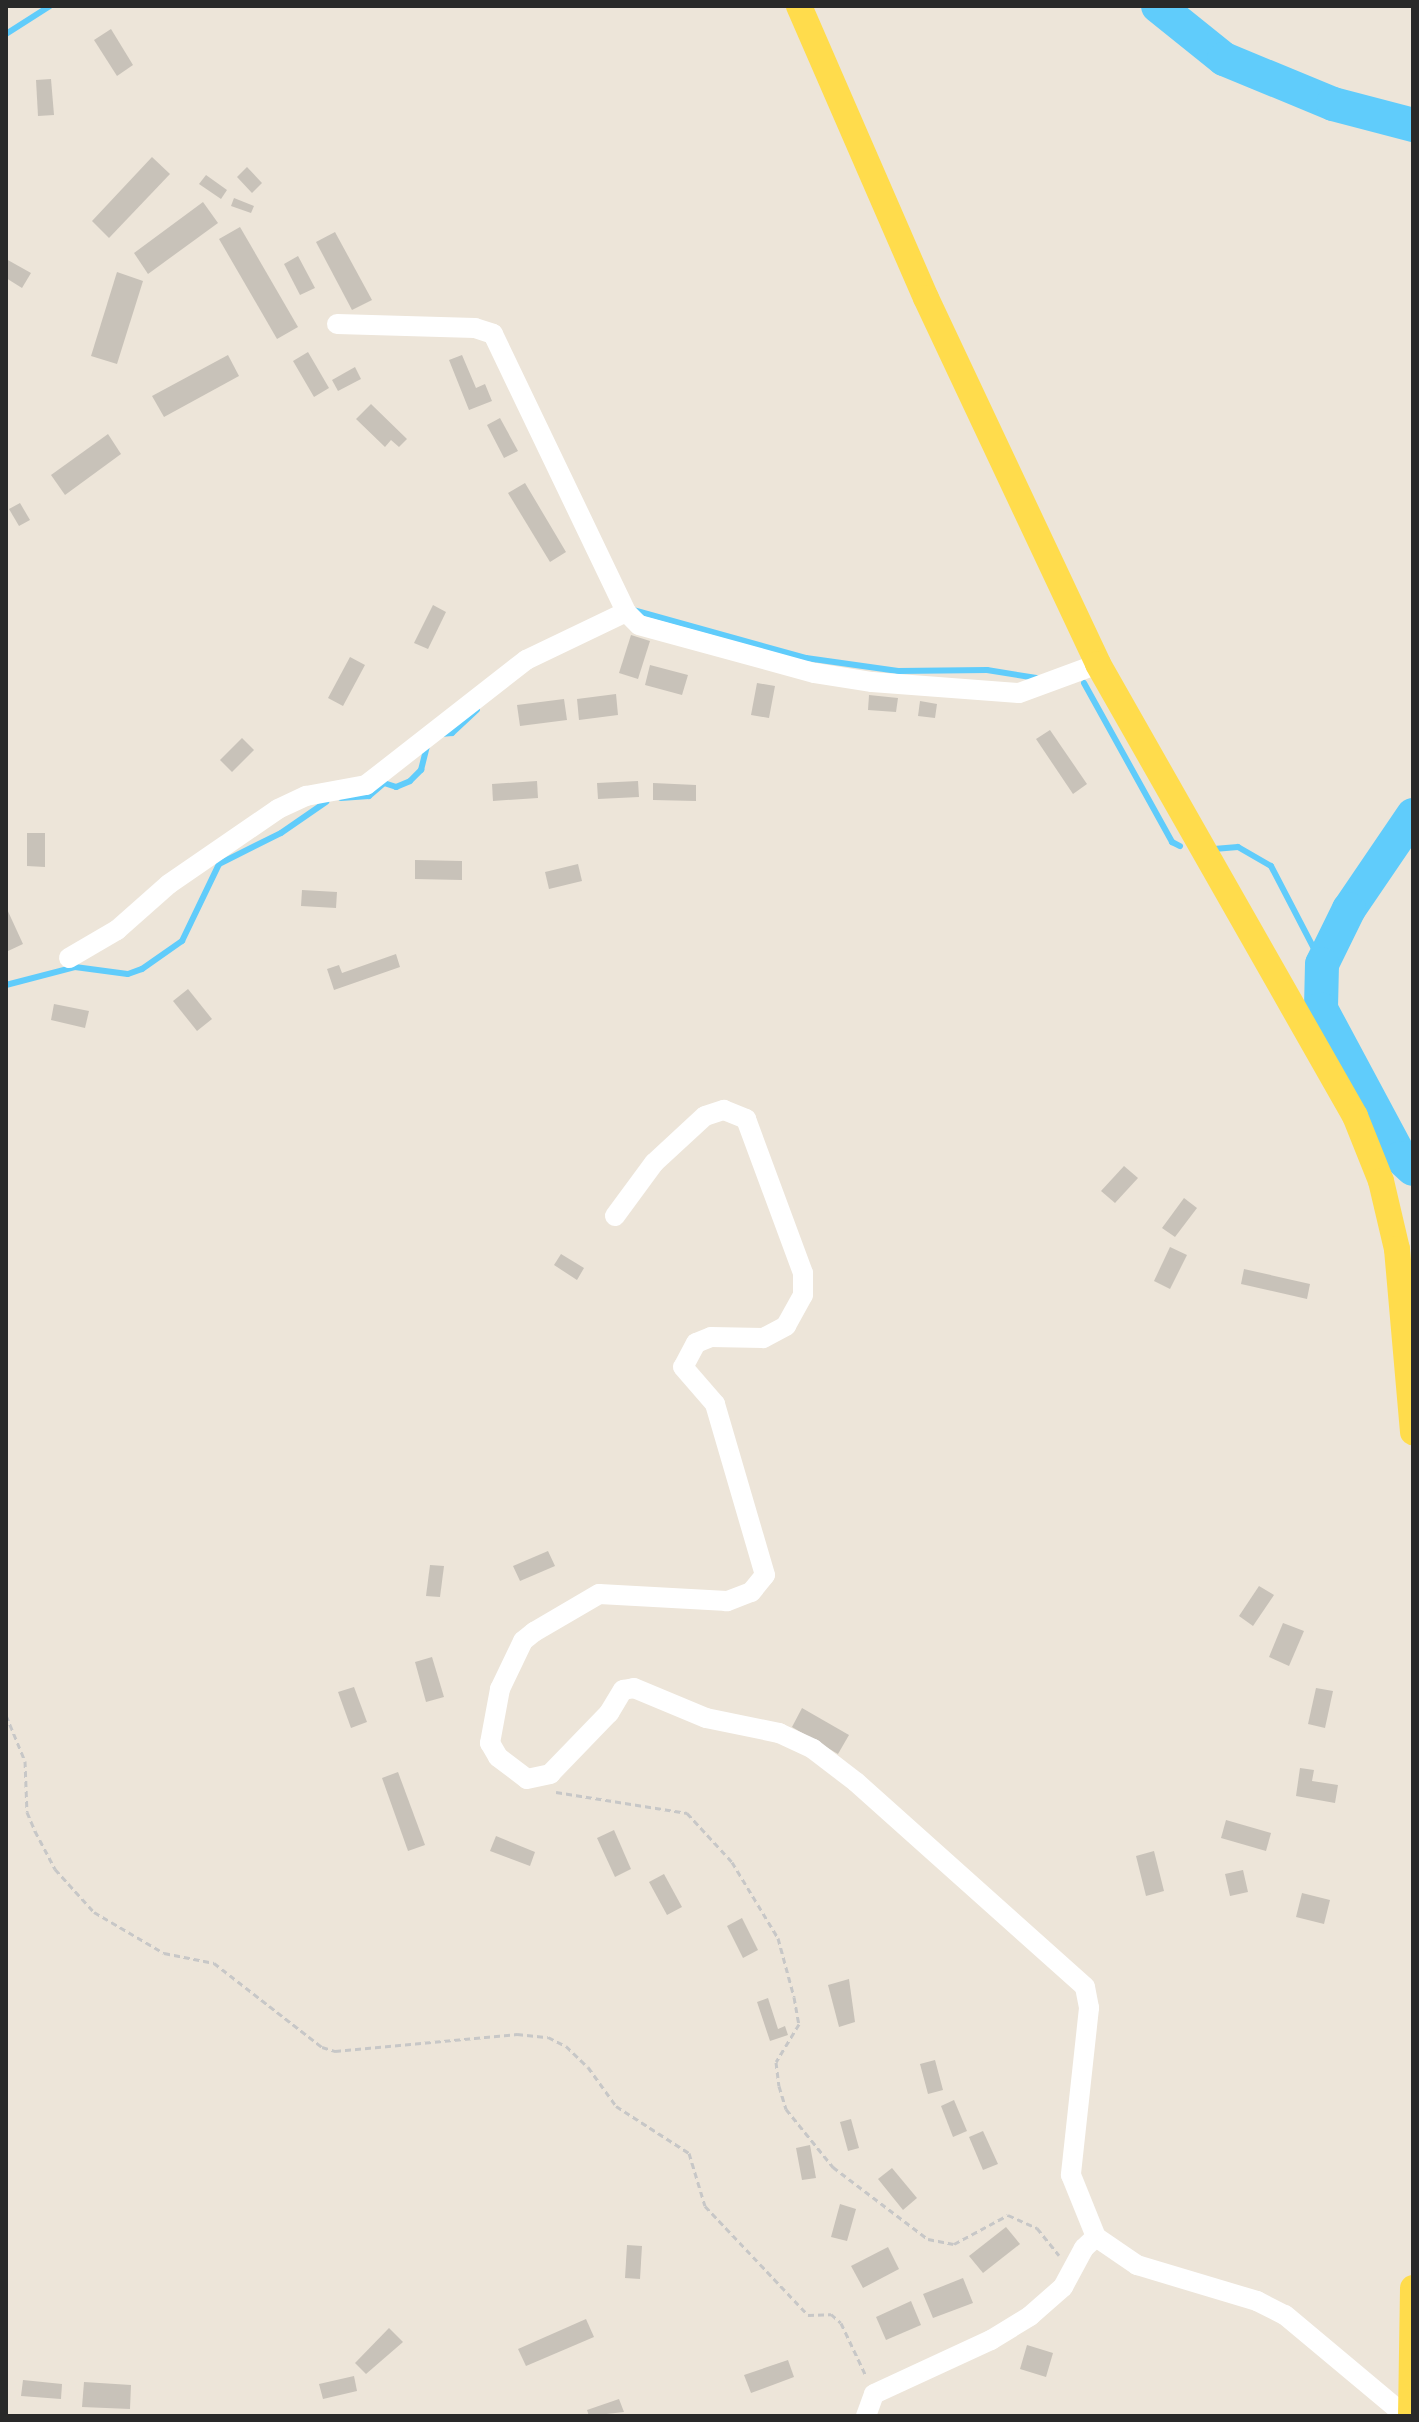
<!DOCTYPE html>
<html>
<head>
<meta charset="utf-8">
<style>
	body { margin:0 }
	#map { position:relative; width:1419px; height:2422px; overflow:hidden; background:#ede5d9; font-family:Barlow,sans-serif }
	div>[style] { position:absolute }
	.stream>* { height:6px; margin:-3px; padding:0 3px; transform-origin:3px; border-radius:3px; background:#60ccfb }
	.river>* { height:34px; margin:-17px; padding:0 17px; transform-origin:17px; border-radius:17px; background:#60ccfb }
	.building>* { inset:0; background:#c8c2b9 }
	.path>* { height:3px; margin-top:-1.5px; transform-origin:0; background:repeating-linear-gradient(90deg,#c7c7c7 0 6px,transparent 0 10px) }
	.minor>* { height:20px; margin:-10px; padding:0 10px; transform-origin:10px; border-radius:10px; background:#fff }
	.major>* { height:26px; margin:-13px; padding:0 13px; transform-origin:13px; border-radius:13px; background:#ffdc4c }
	span { translate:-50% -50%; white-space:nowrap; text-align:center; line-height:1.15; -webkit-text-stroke:6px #fff; paint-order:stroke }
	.frame { position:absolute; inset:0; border:8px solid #292929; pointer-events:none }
</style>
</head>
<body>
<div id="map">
	<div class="stream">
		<div style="left:6px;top:34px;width:52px;rotate:-32.5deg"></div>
		<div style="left:633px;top:610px;width:180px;rotate:15.5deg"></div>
		<div style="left:806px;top:658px;width:93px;rotate:8deg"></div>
		<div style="left:898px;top:671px;width:89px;rotate:-0.6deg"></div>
		<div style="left:987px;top:670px;width:50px;rotate:9.3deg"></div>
		<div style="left:1084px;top:683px;width:182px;rotate:61deg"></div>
		<div style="left:1172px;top:842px;width:9px;rotate:27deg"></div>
		<div style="left:441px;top:734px;width:11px;rotate:-5deg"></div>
		<div style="left:452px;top:733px;width:34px;rotate:-43deg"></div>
		<div style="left:341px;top:798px;width:28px;rotate:-4deg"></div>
		<div style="left:369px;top:796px;width:20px;rotate:-41deg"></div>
		<div style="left:384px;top:783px;width:13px;rotate:18deg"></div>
		<div style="left:396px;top:787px;width:15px;rotate:-23deg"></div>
		<div style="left:410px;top:781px;width:16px;rotate:-45deg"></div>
		<div style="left:421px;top:770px;width:25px;rotate:-76deg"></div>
		<div style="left:1214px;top:849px;width:24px;rotate:-5deg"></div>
		<div style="left:1238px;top:847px;width:38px;rotate:30deg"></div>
		<div style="left:1271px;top:866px;width:110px;rotate:62.5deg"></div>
		<div style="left:6px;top:985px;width:71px;rotate:-14.6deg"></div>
		<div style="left:75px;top:967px;width:53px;rotate:7.5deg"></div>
		<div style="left:128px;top:974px;width:15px;rotate:-20deg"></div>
		<div style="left:142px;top:969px;width:49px;rotate:-35deg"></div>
		<div style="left:182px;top:941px;width:85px;rotate:-64.3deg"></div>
		<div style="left:219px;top:864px;width:69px;rotate:-26.6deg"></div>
		<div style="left:281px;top:833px;width:55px;rotate:-34.6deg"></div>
	</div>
	<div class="river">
		<div style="left:1158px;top:6px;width:85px;rotate:38.8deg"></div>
		<div style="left:1224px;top:59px;width:118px;rotate:22.4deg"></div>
		<div style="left:1333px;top:104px;width:83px;rotate:14.7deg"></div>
		<div style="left:1413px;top:815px;width:114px;rotate:124.2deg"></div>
		<div style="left:1349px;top:909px;width:61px;rotate:116.1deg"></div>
		<div style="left:1322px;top:964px;width:45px;rotate:91.3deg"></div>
		<div style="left:1321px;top:1009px;width:169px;rotate:61.8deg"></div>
		<div style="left:1401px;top:1158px;width:16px;rotate:43deg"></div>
	</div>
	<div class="building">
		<div style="clip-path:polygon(111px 29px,133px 65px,117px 76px,94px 40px)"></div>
		<div style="clip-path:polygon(51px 79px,54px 115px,38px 116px,36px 80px)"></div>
		<div style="clip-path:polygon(152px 157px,170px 174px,109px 238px,92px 221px)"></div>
		<div style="clip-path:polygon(247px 167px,262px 183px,252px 193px,237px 177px)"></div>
		<div style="clip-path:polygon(206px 175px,227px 190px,221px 199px,199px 184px)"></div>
		<div style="clip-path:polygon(234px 198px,254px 206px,251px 213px,231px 206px)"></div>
		<div style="clip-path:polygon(203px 202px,218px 223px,148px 274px,134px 253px)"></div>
		<div style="clip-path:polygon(240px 227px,298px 327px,277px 339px,219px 239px)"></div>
		<div style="clip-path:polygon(335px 232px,372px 300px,352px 310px,316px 242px)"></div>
		<div style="clip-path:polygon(298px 256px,315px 288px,300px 295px,284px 264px)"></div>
		<div style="clip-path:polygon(6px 259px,31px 273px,22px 288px,6px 278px)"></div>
		<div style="clip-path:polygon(117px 272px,143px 281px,117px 364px,91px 356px)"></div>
		<div style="clip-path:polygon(308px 352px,329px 388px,314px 397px,293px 361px)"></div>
		<div style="clip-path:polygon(228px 355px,239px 376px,164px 417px,152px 396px)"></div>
		<div style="clip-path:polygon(462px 355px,476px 388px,485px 384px,492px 401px,469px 410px,449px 360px)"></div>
		<div style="clip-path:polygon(355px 367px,361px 379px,338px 391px,332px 380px)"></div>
		<div style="clip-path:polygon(371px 404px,407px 439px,399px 447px,391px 440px,385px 447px,356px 419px)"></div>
		<div style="clip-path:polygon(500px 418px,518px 451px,504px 458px,487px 425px)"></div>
		<div style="clip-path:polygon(108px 434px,121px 454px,65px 495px,51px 475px)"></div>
		<div style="clip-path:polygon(525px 483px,566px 552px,550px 562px,508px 493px)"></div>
		<div style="clip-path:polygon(20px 503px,30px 520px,19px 526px,9px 509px)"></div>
		<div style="clip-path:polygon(433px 605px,446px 612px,428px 649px,414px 643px)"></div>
		<div style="clip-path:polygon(631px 635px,650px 641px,638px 679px,619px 673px)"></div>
		<div style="clip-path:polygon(350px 657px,365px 665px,343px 706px,328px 698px)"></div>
		<div style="clip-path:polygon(650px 665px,688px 675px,682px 695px,645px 685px)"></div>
		<div style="clip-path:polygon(757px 683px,775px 686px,769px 718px,751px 715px)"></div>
		<div style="clip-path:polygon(616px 694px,618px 715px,579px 720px,577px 699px)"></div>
		<div style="clip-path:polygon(869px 695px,898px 698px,896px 712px,868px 710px)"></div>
		<div style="clip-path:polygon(564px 699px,567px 720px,520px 726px,517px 705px)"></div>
		<div style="clip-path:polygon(920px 701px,937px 704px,935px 718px,918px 716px)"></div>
		<div style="clip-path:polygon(1050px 730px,1087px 784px,1073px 794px,1036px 739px)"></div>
		<div style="clip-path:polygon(242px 738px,254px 750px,232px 772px,220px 760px)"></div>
		<div style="clip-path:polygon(537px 781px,538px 798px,493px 801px,492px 784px)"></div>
		<div style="clip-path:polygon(638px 781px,639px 797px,598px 799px,597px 783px)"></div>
		<div style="clip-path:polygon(653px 783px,696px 785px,696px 801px,653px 800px)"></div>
		<div style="clip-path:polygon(27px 833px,45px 833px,45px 867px,27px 866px)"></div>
		<div style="clip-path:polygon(415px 860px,462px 861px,462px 880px,415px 879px)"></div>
		<div style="clip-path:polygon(578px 864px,582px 881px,549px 889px,545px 872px)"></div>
		<div style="clip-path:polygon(302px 890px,337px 892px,336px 908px,301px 906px)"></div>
		<div style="clip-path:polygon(6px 907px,23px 944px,8px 951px,6px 946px)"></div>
		<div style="clip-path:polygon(396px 954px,400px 967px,334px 990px,327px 969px,339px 965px,342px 973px)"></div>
		<div style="clip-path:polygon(188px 989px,212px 1019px,197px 1031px,173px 1001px)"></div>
		<div style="clip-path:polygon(54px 1004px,89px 1011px,85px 1028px,51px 1020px)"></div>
		<div style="clip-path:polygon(1124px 1166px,1138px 1178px,1115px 1203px,1101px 1191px)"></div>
		<div style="clip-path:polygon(1184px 1198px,1197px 1208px,1175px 1237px,1162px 1228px)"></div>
		<div style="clip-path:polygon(1170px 1247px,1187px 1255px,1170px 1289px,1154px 1281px)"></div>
		<div style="clip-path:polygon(561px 1254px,584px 1268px,577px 1280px,554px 1265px)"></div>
		<div style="clip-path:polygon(1244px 1269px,1310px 1284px,1307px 1299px,1241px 1284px)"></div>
		<div style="clip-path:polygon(548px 1551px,555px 1566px,520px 1581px,513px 1566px)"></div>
		<div style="clip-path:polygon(430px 1565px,444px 1566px,440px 1597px,426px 1596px)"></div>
		<div style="clip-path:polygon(1259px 1586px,1274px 1595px,1253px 1626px,1239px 1616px)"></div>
		<div style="clip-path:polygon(1283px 1623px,1304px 1631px,1289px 1666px,1269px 1657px)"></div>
		<div style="clip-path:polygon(432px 1657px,444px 1697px,426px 1702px,415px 1662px)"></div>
		<div style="clip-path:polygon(354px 1687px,367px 1722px,351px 1728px,338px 1692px)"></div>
		<div style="clip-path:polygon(1316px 1688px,1333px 1691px,1325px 1728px,1308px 1724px)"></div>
		<div style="clip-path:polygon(802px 1708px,849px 1735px,838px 1754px,792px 1727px)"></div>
		<div style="clip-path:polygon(1300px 1768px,1314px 1770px,1312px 1781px,1338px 1785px,1335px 1803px,1296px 1796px)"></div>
		<div style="clip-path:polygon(398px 1772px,425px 1845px,408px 1851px,382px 1778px)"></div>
		<div style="clip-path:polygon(1226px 1820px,1271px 1833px,1266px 1851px,1221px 1838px)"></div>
		<div style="clip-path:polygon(614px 1830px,631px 1869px,615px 1877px,597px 1838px)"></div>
		<div style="clip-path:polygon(496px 1836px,535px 1852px,530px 1866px,490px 1851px)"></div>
		<div style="clip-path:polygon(1154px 1851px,1164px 1891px,1146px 1896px,1136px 1856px)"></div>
		<div style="clip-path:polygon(1243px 1870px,1248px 1892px,1230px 1896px,1225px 1874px)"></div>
		<div style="clip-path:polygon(664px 1874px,682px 1907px,667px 1915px,649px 1882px)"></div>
		<div style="clip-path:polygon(1302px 1893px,1330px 1900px,1324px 1924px,1296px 1917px)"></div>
		<div style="clip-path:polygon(742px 1918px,758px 1950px,743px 1958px,727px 1926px)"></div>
		<div style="clip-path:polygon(849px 1979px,855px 2022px,839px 2027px,828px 1985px)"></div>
		<div style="clip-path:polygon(768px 1998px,778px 2029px,785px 2026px,788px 2035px,770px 2041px,757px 2002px)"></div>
		<div style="clip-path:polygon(935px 2060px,943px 2090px,928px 2094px,920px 2064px)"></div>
		<div style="clip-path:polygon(954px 2100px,967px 2131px,953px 2137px,941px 2106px)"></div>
		<div style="clip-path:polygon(851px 2119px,859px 2148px,848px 2151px,840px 2122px)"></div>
		<div style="clip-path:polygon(983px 2131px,998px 2164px,983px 2170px,969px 2137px)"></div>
		<div style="clip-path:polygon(810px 2145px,816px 2178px,802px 2180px,796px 2148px)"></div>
		<div style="clip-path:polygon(892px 2168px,917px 2198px,903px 2210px,878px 2179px)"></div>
		<div style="clip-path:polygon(840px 2204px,856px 2209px,847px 2241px,831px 2237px)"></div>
		<div style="clip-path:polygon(1006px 2227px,1020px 2244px,983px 2273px,969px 2256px)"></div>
		<div style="clip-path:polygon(627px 2245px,642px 2246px,640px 2279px,625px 2278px)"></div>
		<div style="clip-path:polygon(888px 2247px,899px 2269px,863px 2288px,851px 2266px)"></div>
		<div style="clip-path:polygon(963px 2278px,973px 2303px,933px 2318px,923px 2294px)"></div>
		<div style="clip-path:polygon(911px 2301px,921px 2325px,886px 2340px,876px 2317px)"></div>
		<div style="clip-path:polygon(586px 2319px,594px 2337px,526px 2366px,518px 2349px)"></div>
		<div style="clip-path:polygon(389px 2328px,403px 2342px,366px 2374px,355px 2363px)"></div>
		<div style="clip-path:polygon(1027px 2345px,1053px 2353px,1046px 2377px,1020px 2369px)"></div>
		<div style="clip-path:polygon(788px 2360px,794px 2377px,751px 2393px,744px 2375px)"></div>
		<div style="clip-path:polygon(354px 2376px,357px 2391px,323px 2399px,319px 2384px)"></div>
		<div style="clip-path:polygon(23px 2380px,62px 2384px,61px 2399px,21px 2396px)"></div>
		<div style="clip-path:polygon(84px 2382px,131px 2385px,130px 2409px,82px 2407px)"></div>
		<div style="clip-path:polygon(619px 2399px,624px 2412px,589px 2416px,587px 2410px)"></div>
	</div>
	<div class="path">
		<div style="left:6px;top:1715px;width:50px;rotate:67.6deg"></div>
		<div style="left:25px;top:1761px;width:51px;rotate:87.8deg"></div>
		<div style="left:27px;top:1812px;width:21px;rotate:67deg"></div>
		<div style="left:35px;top:1831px;width:43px;rotate:62.2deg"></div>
		<div style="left:55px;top:1869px;width:58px;rotate:47.8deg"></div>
		<div style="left:94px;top:1912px;width:81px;rotate:30.4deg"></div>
		<div style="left:164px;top:1953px;width:51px;rotate:11.3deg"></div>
		<div style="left:214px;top:1963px;width:137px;rotate:37.9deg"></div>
		<div style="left:322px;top:2047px;width:14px;rotate:17deg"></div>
		<div style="left:335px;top:2051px;width:183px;rotate:-5.3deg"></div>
		<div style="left:517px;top:2034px;width:31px;rotate:6deg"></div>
		<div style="left:548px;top:2037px;width:20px;rotate:27deg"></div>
		<div style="left:566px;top:2046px;width:30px;rotate:44deg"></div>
		<div style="left:588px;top:2067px;width:48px;rotate:54.3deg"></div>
		<div style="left:616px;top:2106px;width:87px;rotate:32.8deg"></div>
		<div style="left:689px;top:2153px;width:55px;rotate:73.2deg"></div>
		<div style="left:705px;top:2206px;width:150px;rotate:46.6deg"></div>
		<div style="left:808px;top:2315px;width:23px;rotate:-2deg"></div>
		<div style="left:831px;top:2314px;width:13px;rotate:42deg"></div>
		<div style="left:841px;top:2323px;width:59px;rotate:64.7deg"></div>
		<div style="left:556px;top:1792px;width:133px;rotate:9.1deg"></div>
		<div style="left:687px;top:1813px;width:67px;rotate:47.4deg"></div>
		<div style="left:732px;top:1862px;width:89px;rotate:58.8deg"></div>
		<div style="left:778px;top:1938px;width:61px;rotate:74.8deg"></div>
		<div style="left:794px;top:1997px;width:27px;rotate:80deg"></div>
		<div style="left:799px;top:2024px;width:44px;rotate:121.2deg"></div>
		<div style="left:776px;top:2062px;width:24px;rotate:83deg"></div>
		<div style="left:779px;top:2086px;width:24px;rotate:73deg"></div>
		<div style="left:786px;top:2109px;width:75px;rotate:51deg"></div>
		<div style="left:833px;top:2167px;width:119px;rotate:37.2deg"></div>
		<div style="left:928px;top:2239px;width:26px;rotate:11deg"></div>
		<div style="left:954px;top:2244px;width:61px;rotate:-28.2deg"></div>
		<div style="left:1008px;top:2215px;width:32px;rotate:24deg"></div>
		<div style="left:1037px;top:2228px;width:35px;rotate:51deg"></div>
	</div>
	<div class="minor">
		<div style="left:337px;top:324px;width:138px;rotate:1.7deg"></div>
		<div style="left:475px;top:328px;width:19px;rotate:18deg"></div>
		<div style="left:493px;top:334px;width:308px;rotate:64.4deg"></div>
		<div style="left:626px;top:612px;width:18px;rotate:45deg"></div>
		<div style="left:639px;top:625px;width:182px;rotate:15.3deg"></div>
		<div style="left:815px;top:673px;width:58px;rotate:9deg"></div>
		<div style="left:872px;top:682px;width:147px;rotate:4.3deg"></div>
		<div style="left:1019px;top:693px;width:84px;rotate:-20.2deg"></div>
		<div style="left:69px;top:958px;width:56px;rotate:-30.3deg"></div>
		<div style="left:117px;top:930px;width:69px;rotate:-41.5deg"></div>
		<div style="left:169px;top:884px;width:132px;rotate:-34.5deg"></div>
		<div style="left:278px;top:809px;width:31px;rotate:-25deg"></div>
		<div style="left:306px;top:796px;width:61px;rotate:-10.4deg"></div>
		<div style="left:366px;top:785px;width:203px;rotate:-38deg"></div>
		<div style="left:526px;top:660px;width:111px;rotate:-25.6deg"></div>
		<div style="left:615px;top:1216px;width:66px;rotate:-53.7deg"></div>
		<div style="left:654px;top:1163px;width:69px;rotate:-42.7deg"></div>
		<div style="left:705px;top:1116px;width:20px;rotate:-18deg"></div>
		<div style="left:724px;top:1110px;width:24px;rotate:22deg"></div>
		<div style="left:746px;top:1119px;width:164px;rotate:69.7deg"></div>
		<div style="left:803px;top:1273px;width:22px;rotate:90deg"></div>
		<div style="left:803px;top:1295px;width:35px;rotate:119deg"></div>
		<div style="left:786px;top:1326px;width:26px;rotate:152deg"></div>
		<div style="left:763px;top:1338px;width:52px;rotate:-178.9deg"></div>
		<div style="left:711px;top:1337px;width:16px;rotate:158deg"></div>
		<div style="left:696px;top:1343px;width:27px;rotate:118deg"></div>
		<div style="left:683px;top:1367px;width:49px;rotate:49.1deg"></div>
		<div style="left:715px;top:1404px;width:178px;rotate:73.7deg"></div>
		<div style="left:765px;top:1575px;width:22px;rotate:129deg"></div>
		<div style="left:751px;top:1592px;width:26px;rotate:159deg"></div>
		<div style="left:727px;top:1601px;width:128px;rotate:-176.9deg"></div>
		<div style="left:599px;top:1594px;width:75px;rotate:149.7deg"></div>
		<div style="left:534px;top:1632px;width:14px;rotate:141deg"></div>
		<div style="left:523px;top:1641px;width:53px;rotate:115.6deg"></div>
		<div style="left:500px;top:1689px;width:55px;rotate:100.5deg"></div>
		<div style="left:490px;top:1743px;width:16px;rotate:60deg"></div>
		<div style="left:498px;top:1757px;width:36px;rotate:37deg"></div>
		<div style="left:527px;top:1779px;width:24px;rotate:-12deg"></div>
		<div style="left:550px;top:1774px;width:85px;rotate:-46deg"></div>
		<div style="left:609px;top:1713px;width:27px;rotate:-59deg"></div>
		<div style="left:623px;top:1690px;width:11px;rotate:-10deg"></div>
		<div style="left:634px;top:1688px;width:78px;rotate:22.6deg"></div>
		<div style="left:706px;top:1718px;width:75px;rotate:11.6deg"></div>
		<div style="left:779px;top:1733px;width:38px;rotate:25deg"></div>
		<div style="left:813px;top:1749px;width:54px;rotate:37.5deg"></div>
		<div style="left:856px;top:1782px;width:307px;rotate:41.8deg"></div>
		<div style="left:1085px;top:1987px;width:21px;rotate:79deg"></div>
		<div style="left:1089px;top:2008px;width:168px;rotate:96.2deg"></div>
		<div style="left:1071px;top:2175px;width:67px;rotate:68deg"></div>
		<div style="left:1096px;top:2237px;width:50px;rotate:34.3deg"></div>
		<div style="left:1137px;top:2265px;width:125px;rotate:16.7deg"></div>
		<div style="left:1257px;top:2301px;width:31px;rotate:27deg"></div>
		<div style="left:1285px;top:2315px;width:158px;rotate:39.9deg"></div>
		<div style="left:866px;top:2416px;width:23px;rotate:-70deg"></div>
		<div style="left:874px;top:2394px;width:129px;rotate:-24.8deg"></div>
		<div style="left:991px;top:2340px;width:46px;rotate:-31.6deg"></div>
		<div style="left:1030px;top:2316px;width:44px;rotate:-41.3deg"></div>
		<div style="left:1063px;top:2287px;width:44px;rotate:-61.7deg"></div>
		<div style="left:1084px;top:2248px;width:16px;rotate:-43deg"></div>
	</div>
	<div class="major">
		<div style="left:799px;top:6px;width:318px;rotate:66.5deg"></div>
		<div style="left:926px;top:298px;width:404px;rotate:64.8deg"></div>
		<div style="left:1098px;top:664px;width:520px;rotate:60.38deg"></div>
		<div style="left:1355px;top:1116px;width:70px;rotate:68.2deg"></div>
		<div style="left:1381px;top:1181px;width:70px;rotate:76.8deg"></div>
		<div style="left:1397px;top:1249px;width:184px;rotate:85deg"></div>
		<div style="left:1411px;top:2416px;width:128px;rotate:-89.1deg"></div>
	</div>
	<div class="frame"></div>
</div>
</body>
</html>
